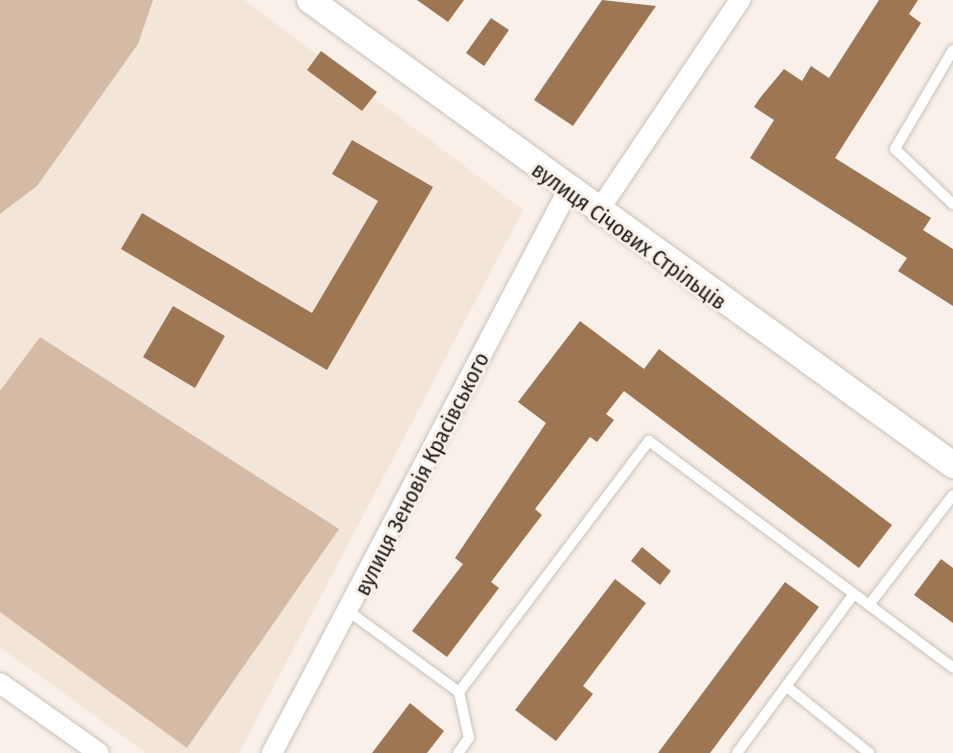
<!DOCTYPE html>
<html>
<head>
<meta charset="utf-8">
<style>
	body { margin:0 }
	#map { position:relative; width:953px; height:753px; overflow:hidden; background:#f8f0e9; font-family:"Fira Sans Condensed",sans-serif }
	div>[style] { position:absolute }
	.built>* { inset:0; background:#f4e5d9 }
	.green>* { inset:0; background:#d5bba5 }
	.building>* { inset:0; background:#9d7654 }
	.roads { filter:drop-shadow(0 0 2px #c9c2bb) drop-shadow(0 0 2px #c9c2bb) }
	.service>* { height:10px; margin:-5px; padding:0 5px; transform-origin:5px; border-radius:5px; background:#fff }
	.minor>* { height:20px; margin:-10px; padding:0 10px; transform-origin:10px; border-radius:10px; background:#fff }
	.tertiary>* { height:26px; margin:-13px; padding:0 13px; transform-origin:13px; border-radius:13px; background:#fff }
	span { translate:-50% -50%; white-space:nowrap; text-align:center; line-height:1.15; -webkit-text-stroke:6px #f8f0e9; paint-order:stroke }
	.street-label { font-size:22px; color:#1c1917 }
</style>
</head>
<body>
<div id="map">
	<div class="built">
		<div style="clip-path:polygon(0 0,244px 0,523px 210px,239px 753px,146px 753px,0 647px)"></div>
	</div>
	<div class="green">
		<div style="clip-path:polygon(0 0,153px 0,138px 44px,37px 186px,0 214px)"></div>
		<div style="clip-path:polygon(40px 337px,339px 529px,187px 748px,0 612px,0 391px)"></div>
	</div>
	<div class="building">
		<div style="clip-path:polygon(417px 0,464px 0,448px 22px)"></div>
		<div style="clip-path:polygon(602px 0,656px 6px,573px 126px,534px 100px)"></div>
		<div style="clip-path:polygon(879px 0,918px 0,909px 14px,921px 23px,835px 158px,931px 218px,923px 230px,953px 249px,953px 306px,898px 271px,907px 258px,750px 158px,774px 120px,754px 107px,760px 98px,784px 69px,802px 81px,811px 66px,829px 78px)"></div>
		<div style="clip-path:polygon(491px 18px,509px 30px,484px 66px,466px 53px)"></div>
		<div style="clip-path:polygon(321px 51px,377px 92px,362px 111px,307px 70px)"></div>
		<div style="clip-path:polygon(352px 140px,433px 187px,327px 370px,121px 249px,142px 213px,312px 313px,378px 201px,332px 174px)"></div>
		<div style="clip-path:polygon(173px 306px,225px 336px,195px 388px,143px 357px)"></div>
		<div style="clip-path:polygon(580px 321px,644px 369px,659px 349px,892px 525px,859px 568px,624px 391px,606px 414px,614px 420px,597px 442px,590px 437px,535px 509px,542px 515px,491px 582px,499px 588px,447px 657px,412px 631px,463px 564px,455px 558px,546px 423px,518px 402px)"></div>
		<div style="clip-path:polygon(642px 547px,671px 571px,660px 585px,631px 561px)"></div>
		<div style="clip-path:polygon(941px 559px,953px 568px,953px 623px,914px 595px)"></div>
		<div style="clip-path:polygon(615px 579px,646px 603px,583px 686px,593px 694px,556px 741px,515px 710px)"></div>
		<div style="clip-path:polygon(785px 582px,819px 607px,710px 753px,658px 753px)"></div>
		<div style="clip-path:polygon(410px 703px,444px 731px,427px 753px,372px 753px)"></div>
	</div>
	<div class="roads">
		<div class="service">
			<div style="left:953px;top:50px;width:115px;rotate:120.4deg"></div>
			<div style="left:895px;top:149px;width:80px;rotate:43.5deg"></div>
			<div style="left:869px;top:605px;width:138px;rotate:-52.6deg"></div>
			<div style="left:351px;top:613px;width:134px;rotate:36.2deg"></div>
			<div style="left:459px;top:692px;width:315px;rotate:-52.9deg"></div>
			<div style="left:649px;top:441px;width:379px;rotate:36.7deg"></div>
			<div style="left:786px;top:686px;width:107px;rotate:38.9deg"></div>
			<div style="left:458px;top:753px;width:19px;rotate:-54deg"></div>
			<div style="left:469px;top:738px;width:47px;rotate:-102.3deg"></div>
			<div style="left:737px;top:753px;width:197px;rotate:-53.7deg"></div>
		</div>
		<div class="minor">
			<div style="left:597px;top:213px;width:257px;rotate:-56.1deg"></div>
			<div style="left:0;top:683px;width:121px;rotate:35.3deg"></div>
			<div style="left:272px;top:753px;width:634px;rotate:-62.26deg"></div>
		</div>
		<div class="tertiary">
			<div style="left:310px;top:0;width:794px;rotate:35.87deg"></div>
		</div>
	</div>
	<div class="street-label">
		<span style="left:629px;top:236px;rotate:36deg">вулиця Січових Стрільців</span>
		<span style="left:422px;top:474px;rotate:-63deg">вулиця Зеновія Красівського</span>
	</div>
</div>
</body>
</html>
